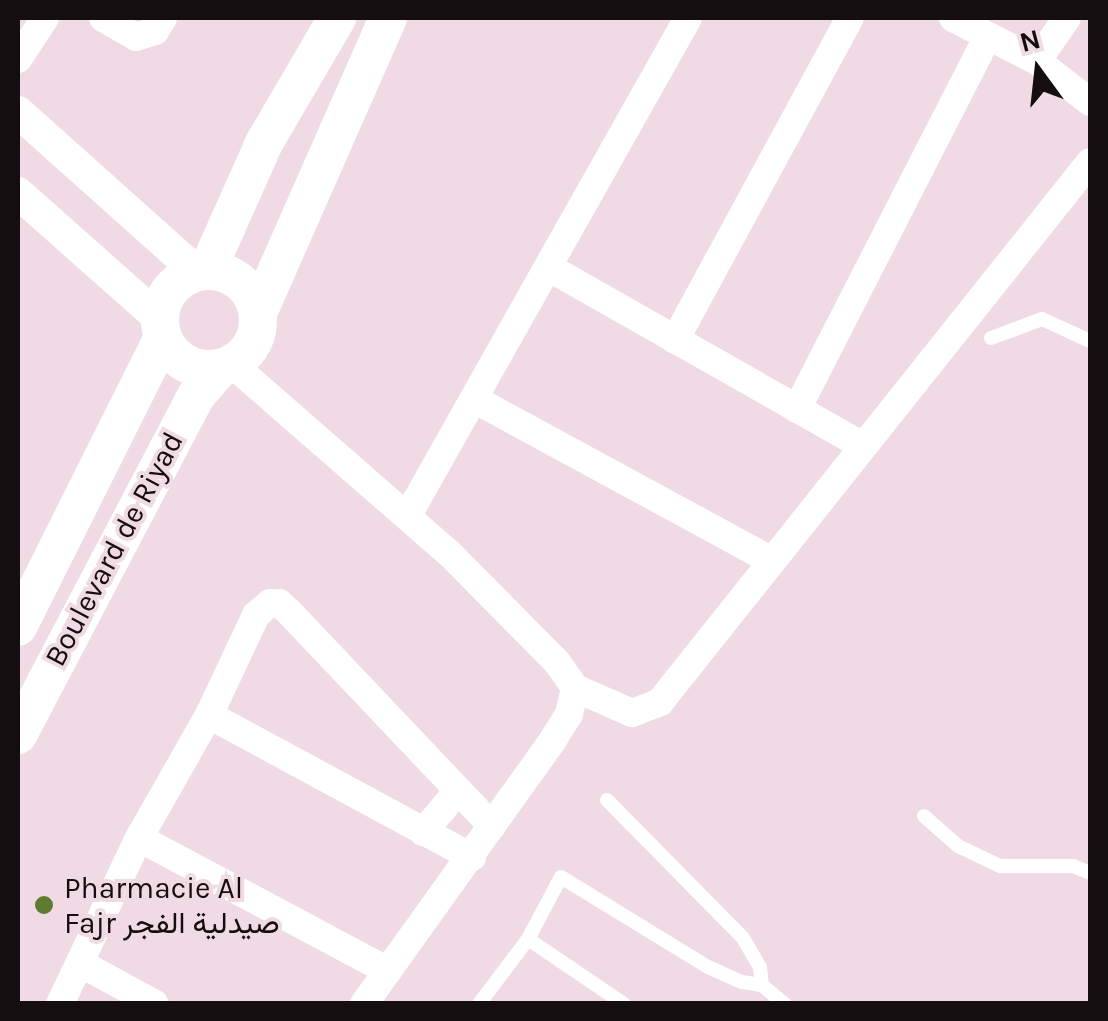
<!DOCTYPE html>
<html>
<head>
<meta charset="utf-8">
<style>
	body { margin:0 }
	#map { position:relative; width:1108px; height:1021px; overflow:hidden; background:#f0dae3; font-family:Karla,Vazirmatn,sans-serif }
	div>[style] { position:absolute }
	.service>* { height:14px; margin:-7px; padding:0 7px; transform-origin:7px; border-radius:7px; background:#fff }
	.minor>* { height:28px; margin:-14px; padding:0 14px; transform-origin:14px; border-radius:14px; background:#fff }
	.tertiary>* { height:32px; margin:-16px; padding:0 16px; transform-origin:16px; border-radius:16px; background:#fff }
	.secondary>* { height:38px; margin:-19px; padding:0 19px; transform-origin:19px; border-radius:19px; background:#fff }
	.secondary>.ring { margin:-19px; padding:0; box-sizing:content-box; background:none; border:38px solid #fff; border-radius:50% }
	.dots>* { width:28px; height:28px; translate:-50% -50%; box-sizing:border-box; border:5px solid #f0dae3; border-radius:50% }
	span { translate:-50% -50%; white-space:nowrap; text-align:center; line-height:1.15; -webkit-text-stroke:8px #f0dae3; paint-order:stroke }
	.street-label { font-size:30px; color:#150e10 }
	.poi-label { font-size:30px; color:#150e10 }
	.left { translate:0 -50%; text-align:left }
	.frame { position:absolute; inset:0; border:20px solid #150e10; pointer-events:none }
	.north { position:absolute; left:988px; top:20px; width:100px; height:100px; -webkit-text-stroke:8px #f0dae3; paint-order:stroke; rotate:345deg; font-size:28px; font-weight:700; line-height:40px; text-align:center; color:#150e10 }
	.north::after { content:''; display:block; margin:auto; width:35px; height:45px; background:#150e10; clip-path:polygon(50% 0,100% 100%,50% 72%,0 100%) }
</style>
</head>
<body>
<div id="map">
	<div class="service">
		<div style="left:991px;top:338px;width:54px;rotate:-20.4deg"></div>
		<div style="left:1042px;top:319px;width:53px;rotate:24.6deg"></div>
		<div style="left:607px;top:800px;width:194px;rotate:45.4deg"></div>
		<div style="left:743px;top:938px;width:34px;rotate:60deg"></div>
		<div style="left:760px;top:967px;width:18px;rotate:84deg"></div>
		<div style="left:924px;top:816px;width:45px;rotate:41.4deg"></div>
		<div style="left:958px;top:846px;width:47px;rotate:25.5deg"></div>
		<div style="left:1000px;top:866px;width:73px"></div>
		<div style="left:1073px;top:866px;width:18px;rotate:22deg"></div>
		<div style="left:528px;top:939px;width:116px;rotate:34.1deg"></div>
		<div style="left:479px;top:1004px;width:81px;rotate:-53deg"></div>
		<div style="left:528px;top:939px;width:70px;rotate:-62deg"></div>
		<div style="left:561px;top:877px;width:172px;rotate:31.5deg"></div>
		<div style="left:708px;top:967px;width:37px;rotate:24deg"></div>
		<div style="left:742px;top:982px;width:20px;rotate:9deg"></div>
		<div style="left:762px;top:985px;width:30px;rotate:40deg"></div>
	</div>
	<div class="minor">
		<div style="left:103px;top:18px;width:38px;rotate:30deg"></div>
		<div style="left:136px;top:37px;width:20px;rotate:-18deg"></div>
		<div style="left:155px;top:31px;width:15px;rotate:-58deg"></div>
		<div style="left:953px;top:18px;width:94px;rotate:27.1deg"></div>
		<div style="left:1037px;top:61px;width:67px;rotate:37.7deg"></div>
		<div style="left:18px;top:59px;width:49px;rotate:-56.6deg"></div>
		<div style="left:1037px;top:61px;width:52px;rotate:-55.1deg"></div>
		<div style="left:548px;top:267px;width:362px;rotate:29.6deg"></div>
		<div style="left:675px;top:340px;width:366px;rotate:-61.5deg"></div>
		<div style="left:232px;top:364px;width:288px;rotate:41.1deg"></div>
		<div style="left:449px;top:553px;width:153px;rotate:45.3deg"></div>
		<div style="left:557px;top:662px;width:32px;rotate:55deg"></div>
		<div style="left:575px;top:688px;width:27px;rotate:103deg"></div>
		<div style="left:569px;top:714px;width:31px;rotate:122deg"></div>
		<div style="left:553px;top:740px;width:325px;rotate:125.6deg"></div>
		<div style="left:474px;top:399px;width:339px;rotate:28.5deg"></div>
		<div style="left:797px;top:409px;width:417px;rotate:-62.9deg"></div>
		<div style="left:408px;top:515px;width:570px;rotate:-60.6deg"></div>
		<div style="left:575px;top:688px;width:62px;rotate:23.7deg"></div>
		<div style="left:632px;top:713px;width:30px;rotate:-21deg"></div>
		<div style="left:660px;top:702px;width:690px;rotate:-51.47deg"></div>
		<div style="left:209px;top:715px;width:299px;rotate:28.4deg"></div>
		<div style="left:423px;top:832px;width:52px;rotate:-49.6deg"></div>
		<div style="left:139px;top:838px;width:282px;rotate:28.1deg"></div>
		<div style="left:80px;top:963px;width:85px;rotate:28.7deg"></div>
		<div style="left:60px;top:1004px;width:184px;rotate:-64.6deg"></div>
		<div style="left:139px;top:838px;width:142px;rotate:-60.4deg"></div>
		<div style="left:209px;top:715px;width:110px;rotate:-64.8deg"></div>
		<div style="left:256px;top:615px;width:18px;rotate:-41deg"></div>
		<div style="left:270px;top:603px;width:9px"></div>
		<div style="left:279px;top:603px;width:13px;rotate:42deg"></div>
		<div style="left:289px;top:612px;width:295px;rotate:46.5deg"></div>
	</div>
	<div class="tertiary">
		<div style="left:18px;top:112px;width:240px;rotate:41.8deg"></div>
		<div style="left:18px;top:193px;width:190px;rotate:41.6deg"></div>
	</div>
	<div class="secondary">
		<div style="left:207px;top:271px;width:140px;rotate:-66deg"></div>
		<div style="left:264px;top:143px;width:145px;rotate:-59.7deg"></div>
		<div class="ring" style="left:160px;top:271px;width:60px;height:60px"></div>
		<div style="left:258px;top:313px;width:322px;rotate:-66.2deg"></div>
		<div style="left:18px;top:627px;width:324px;rotate:-63.4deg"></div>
		<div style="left:18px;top:735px;width:383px;rotate:-62.3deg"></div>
		<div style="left:196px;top:396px;width:37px;rotate:-49deg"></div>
	</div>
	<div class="dots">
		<div style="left:44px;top:905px;background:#5e7b2f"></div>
	</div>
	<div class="street-label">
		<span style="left:114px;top:549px;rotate:-62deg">Boulevard de Riyad</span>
	</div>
	<div class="poi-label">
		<span class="left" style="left:64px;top:905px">Pharmacie Al<br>Fajr صيدلية الفجر</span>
	</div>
	<div class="frame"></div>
	<div class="north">N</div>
</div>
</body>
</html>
